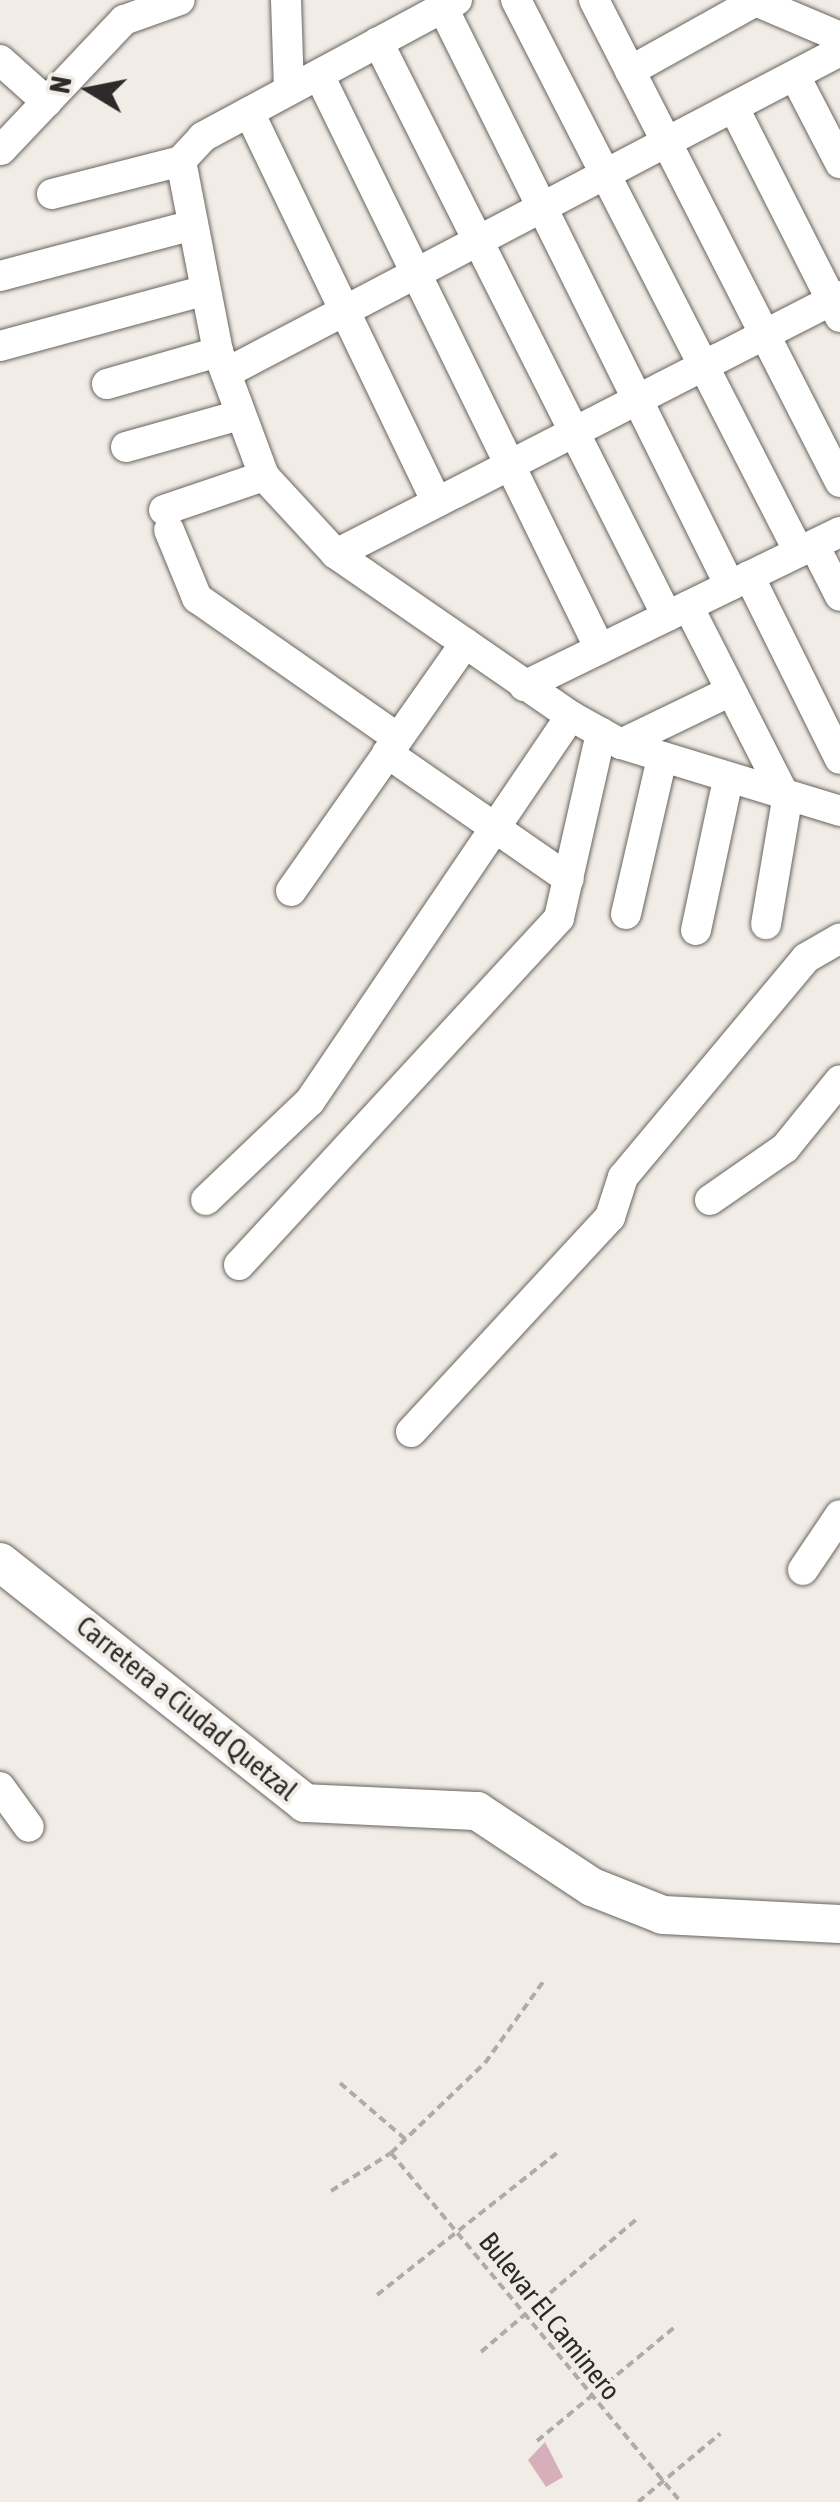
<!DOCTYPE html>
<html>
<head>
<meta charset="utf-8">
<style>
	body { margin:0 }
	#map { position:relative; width:840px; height:2502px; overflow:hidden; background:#f1ece6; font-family:"Asap Condensed",sans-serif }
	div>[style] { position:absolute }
	.building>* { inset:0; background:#d6afbb }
	.path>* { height:4px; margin-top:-2px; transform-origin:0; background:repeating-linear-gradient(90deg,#afaba7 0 8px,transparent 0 13px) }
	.roads { filter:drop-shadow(0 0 2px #68645e) drop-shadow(0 0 2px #68645e) }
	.minor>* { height:30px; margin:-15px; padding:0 15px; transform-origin:15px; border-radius:15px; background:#fff }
	.major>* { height:38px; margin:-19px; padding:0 19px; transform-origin:19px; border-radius:19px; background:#fff }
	span { translate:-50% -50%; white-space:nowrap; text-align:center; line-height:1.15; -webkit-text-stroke:8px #f1ece6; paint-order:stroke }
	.street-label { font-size:28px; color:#2d2b29 }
	.north { position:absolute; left:40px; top:40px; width:100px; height:100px; -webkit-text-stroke:8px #f1ece6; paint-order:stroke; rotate:280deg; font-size:28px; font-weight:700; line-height:40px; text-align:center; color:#2d2b29 }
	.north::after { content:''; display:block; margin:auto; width:35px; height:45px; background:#2d2b29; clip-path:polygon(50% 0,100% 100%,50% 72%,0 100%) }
</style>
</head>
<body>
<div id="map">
	<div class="building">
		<div style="clip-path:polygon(545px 2442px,563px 2477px,546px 2487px,528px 2460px)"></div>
	</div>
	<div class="path">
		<div style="left:340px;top:2083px;width:86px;rotate:40.7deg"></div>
		<div style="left:391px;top:2153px;width:454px;rotate:50.3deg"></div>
		<div style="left:331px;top:2191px;width:71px;rotate:-32.3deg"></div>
		<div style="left:391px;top:2153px;width:130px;rotate:-43.8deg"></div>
		<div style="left:485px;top:2063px;width:100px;rotate:-54.4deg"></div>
		<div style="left:377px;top:2295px;width:229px;rotate:-38.3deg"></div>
		<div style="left:481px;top:2352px;width:208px;rotate:-40.5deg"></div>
		<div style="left:537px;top:2441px;width:180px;rotate:-39.6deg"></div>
		<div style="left:638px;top:2502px;width:107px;rotate:-39.7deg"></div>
	</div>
	<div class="roads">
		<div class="minor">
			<div style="left:286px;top:0;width:90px;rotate:88.1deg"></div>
			<div style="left:457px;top:0;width:289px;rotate:151.7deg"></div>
			<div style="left:203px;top:137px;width:33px;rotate:133deg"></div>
			<div style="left:181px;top:161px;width:195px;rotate:79deg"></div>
			<div style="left:218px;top:352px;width:132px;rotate:69.6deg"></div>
			<div style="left:264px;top:476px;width:106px;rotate:47.3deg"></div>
			<div style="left:336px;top:554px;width:285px;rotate:34.6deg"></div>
			<div style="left:571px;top:716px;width:57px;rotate:29.2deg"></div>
			<div style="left:621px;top:744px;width:229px;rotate:17deg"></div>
			<div style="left:516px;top:0;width:620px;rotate:62.86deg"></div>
			<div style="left:594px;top:0;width:541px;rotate:62.96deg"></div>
			<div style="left:753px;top:0;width:95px;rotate:23deg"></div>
			<div style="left:443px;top:8px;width:645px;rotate:63.59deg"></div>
			<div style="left:378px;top:42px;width:643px;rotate:63.28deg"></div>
			<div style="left:0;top:60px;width:63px;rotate:41.8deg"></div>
			<div style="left:630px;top:71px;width:144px;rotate:-29.1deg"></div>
			<div style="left:319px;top:75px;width:639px;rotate:63.92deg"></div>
			<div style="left:796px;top:78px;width:96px;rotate:62.6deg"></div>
			<div style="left:735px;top:110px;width:232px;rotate:63.1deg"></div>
			<div style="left:249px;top:112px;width:433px;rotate:64.3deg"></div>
			<div style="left:1px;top:150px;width:179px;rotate:-46.6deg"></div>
			<div style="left:124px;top:20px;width:59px;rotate:-19.7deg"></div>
			<div style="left:52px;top:194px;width:133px;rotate:-14.3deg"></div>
			<div style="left:0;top:276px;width:196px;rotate:-14.8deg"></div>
			<div style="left:0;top:346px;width:210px;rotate:-15.2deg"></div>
			<div style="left:226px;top:373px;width:693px;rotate:-27.67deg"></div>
			<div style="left:107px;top:384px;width:116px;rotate:-16.1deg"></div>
			<div style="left:126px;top:447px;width:114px;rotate:-15.7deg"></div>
			<div style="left:164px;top:510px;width:106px;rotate:-18.8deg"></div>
			<div style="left:169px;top:530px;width:74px;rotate:67.6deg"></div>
			<div style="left:197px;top:598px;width:245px;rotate:34.9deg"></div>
			<div style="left:814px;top:545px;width:57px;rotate:63deg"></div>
			<div style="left:336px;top:554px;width:566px;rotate:-27.11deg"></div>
			<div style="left:749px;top:576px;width:204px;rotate:63.6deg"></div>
			<div style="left:688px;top:606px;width:218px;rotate:63deg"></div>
			<div style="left:787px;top:800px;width:126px;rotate:99.6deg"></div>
			<div style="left:524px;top:686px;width:352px;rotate:-26deg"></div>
			<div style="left:621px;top:744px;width:122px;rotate:-25.7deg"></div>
			<div style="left:387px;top:753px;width:221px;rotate:34.7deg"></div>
			<div style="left:291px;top:891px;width:303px;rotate:-54.9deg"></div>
			<div style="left:626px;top:914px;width:160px;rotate:-77deg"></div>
			<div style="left:696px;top:930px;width:153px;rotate:-78deg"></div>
			<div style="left:206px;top:1200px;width:144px;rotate:-43.6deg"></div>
			<div style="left:310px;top:1101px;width:465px;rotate:-55.9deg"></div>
			<div style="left:710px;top:1200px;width:91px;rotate:-34.7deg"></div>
			<div style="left:785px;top:1148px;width:87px;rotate:-51deg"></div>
			<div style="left:239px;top:1265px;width:472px;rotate:-47.3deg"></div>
			<div style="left:559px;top:918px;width:190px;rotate:-77.2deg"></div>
			<div style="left:411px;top:1432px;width:293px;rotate:-47.2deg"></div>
			<div style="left:610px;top:1217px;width:42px;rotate:-72deg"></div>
			<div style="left:623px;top:1177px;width:285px;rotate:-50.1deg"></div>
			<div style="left:806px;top:958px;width:39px;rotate:-30deg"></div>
			<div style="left:803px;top:1570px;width:66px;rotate:-56.1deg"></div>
			<div style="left:0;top:1787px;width:49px;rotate:54.1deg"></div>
		</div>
		<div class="major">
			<div style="left:0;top:1562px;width:389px;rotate:38.3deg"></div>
			<div style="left:305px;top:1803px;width:172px;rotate:2.7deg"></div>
			<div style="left:477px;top:1811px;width:138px;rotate:33.5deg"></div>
			<div style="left:592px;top:1887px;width:76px;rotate:21.5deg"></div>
			<div style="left:663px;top:1915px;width:177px;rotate:2.9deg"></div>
		</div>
	</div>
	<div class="street-label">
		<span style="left:187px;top:1708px;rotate:39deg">Carretera a Ciudad Quetzal</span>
		<span style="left:550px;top:2316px;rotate:51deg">Bulevar El Caminero</span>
	</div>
	<div class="north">N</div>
</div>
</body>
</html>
